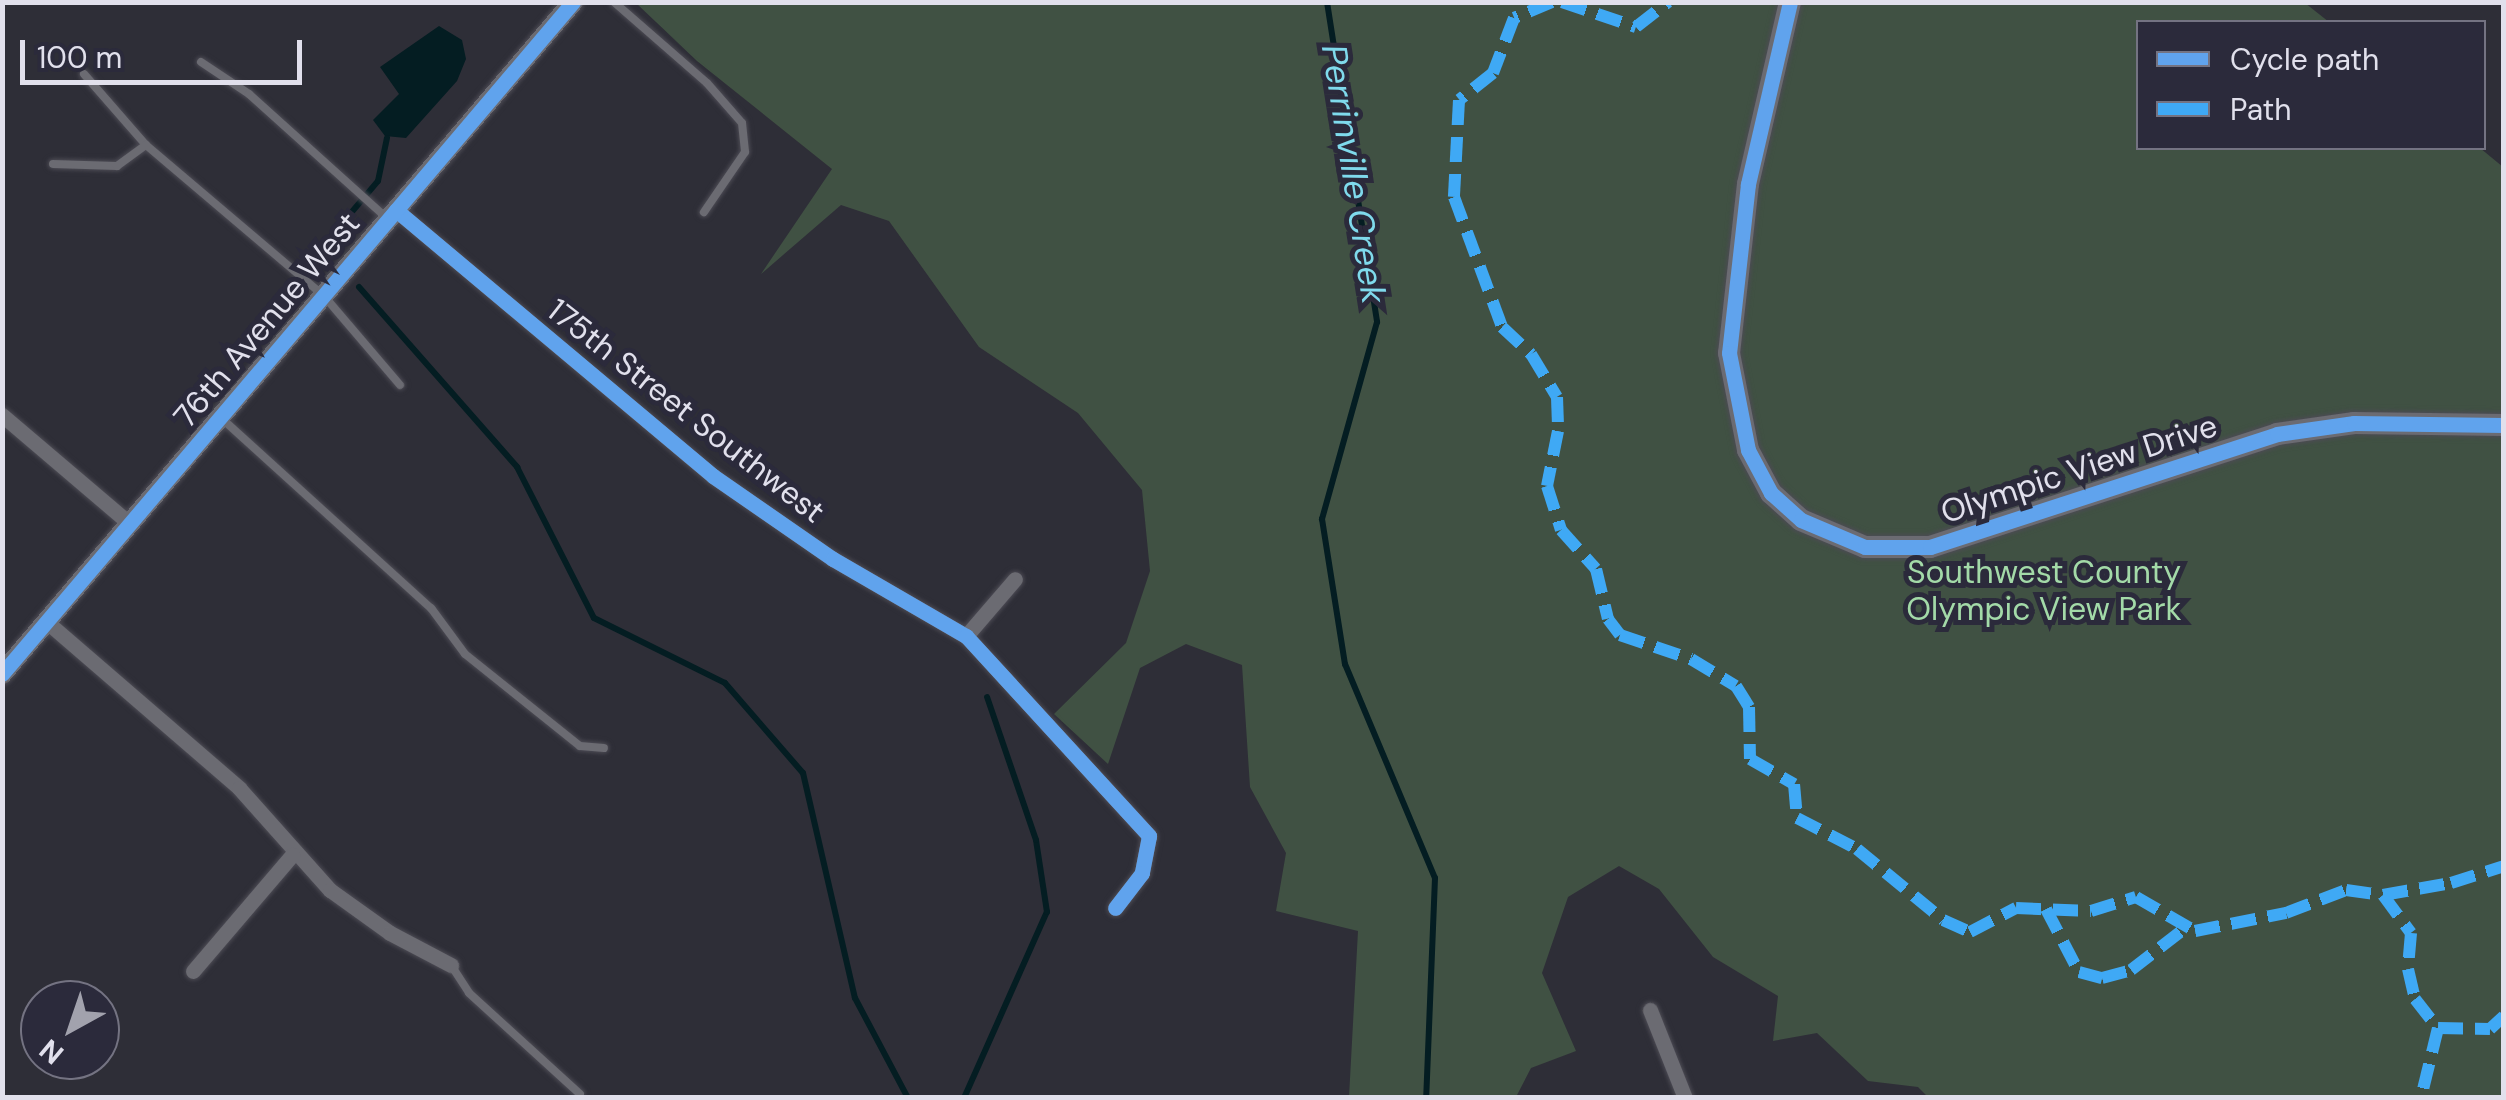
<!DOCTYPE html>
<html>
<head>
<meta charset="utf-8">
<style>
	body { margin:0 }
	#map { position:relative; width:2506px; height:1100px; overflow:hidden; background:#2e2e37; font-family:"DM Sans",sans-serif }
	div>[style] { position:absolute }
	.green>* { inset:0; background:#405143 }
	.water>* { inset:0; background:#041d22 }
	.stream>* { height:6px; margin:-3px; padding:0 3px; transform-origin:3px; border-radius:3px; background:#041d22 }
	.roads { filter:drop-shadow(0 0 2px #4c4b54) drop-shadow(0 0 2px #4c4b54) }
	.service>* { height:8px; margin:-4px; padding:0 4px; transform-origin:4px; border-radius:4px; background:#6b6b72 }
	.minor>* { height:15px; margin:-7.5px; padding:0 7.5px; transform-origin:7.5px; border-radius:7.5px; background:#6b6b72 }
	.tertiary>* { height:20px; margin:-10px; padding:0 10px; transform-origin:10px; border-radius:10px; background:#6b6b72 }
	.secondary>* { height:22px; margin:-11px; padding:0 11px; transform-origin:11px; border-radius:11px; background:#6b6b72 }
	.quiet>* { height:12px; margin-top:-6px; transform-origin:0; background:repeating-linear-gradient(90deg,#3fa9f5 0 25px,transparent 0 37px) }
	.cycleway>* { height:15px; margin:-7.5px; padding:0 7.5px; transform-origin:7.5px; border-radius:7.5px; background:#60a3ed }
	span { translate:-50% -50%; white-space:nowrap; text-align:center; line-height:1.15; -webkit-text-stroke:10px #2b2a3b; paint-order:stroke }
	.street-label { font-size:32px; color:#e1e0ec }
	.park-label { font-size:32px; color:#a3daa8 }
	.water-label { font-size:35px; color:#7fdaec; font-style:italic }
	.frame { position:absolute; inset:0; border:5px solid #e1e0ec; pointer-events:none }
	.legend { position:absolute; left:2136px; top:20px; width:350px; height:130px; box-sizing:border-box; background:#2b2a3b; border:2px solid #747382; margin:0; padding:12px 18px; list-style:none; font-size:30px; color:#e1e0ec }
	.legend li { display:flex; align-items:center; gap:20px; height:50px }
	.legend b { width:50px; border:2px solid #747382 }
	.north { position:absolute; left:20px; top:980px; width:100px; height:100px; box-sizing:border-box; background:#2b2a3b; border:2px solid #747382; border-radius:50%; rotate:220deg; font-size:28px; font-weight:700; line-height:40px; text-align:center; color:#e1e0ec }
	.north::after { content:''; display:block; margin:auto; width:35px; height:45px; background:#a2a2ad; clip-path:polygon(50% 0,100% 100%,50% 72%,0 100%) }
	.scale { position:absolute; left:20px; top:40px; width:282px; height:45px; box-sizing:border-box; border:5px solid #e1e0ec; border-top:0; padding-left:12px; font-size:30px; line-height:35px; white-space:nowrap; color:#e1e0ec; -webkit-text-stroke:8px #2b2a3b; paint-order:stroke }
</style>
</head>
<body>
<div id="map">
	<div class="green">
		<div style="clip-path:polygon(636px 3px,2305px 3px,2329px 22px,2138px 22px,2138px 148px,2480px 148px,2503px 167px,2503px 1097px,1928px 1097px,1918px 1087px,1868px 1081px,1817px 1033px,1773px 1041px,1778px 996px,1713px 957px,1659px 889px,1619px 866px,1568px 897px,1542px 973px,1576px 1051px,1531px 1068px,1516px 1097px,1349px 1097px,1358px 931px,1276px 911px,1286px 853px,1250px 787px,1242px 665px,1186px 644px,1140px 668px,1108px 764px,1054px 714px,1126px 643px,1150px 571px,1142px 490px,1078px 413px,979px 347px,889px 221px,841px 205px,761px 274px,832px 169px,697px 61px)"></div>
	</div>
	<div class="water">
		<div style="clip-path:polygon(439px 26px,462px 40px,466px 59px,457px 81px,406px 138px,385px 136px,373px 120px,399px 94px,380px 67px)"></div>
	</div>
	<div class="stream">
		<div style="left:1327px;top:2px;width:324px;rotate:81.1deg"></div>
		<div style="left:1377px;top:322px;width:205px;rotate:105.6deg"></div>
		<div style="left:1322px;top:519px;width:147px;rotate:81deg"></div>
		<div style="left:1345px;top:664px;width:232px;rotate:67.2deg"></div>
		<div style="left:1435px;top:878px;width:220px;rotate:92.3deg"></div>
		<div style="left:323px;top:246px;width:85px;rotate:-49.8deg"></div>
		<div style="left:378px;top:181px;width:44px;rotate:-78.2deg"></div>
		<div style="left:359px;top:287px;width:240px;rotate:48.7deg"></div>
		<div style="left:517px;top:467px;width:169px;rotate:63deg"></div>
		<div style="left:594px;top:618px;width:146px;rotate:26.4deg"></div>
		<div style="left:725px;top:683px;width:119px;rotate:49.1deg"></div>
		<div style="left:803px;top:773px;width:231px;rotate:77deg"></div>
		<div style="left:855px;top:998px;width:113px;rotate:62.1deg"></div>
		<div style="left:964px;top:1098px;width:204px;rotate:-66deg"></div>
		<div style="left:1047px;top:912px;width:73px;rotate:-98.7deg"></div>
		<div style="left:1036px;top:840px;width:151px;rotate:-108.9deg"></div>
	</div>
	<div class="roads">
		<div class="service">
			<div style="left:614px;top:2px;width:123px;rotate:41.1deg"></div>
			<div style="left:707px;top:83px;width:53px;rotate:48.8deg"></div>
			<div style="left:742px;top:123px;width:29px;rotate:84deg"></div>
			<div style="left:745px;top:152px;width:73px;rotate:124.3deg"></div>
			<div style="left:201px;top:62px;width:58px;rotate:33.7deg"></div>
			<div style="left:249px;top:94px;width:187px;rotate:42deg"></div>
			<div style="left:84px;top:74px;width:94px;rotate:48.9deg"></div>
			<div style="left:146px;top:145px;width:233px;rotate:40.3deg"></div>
			<div style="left:324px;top:296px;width:117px;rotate:49.5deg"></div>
			<div style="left:53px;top:164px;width:64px;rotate:1.8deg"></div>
			<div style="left:117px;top:166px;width:36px;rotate:-36deg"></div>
			<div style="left:220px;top:417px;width:285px;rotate:42.2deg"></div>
			<div style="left:431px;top:608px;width:57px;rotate:53.5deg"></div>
			<div style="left:465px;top:654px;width:147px;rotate:38.7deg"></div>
			<div style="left:580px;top:746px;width:24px;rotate:5deg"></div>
			<div style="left:451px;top:965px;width:33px;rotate:57deg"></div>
			<div style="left:469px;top:993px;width:150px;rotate:42.3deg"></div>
		</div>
		<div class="minor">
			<div style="left:396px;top:210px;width:414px;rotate:40deg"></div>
			<div style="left:713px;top:476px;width:146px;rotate:34.7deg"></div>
			<div style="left:833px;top:559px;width:154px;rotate:30.1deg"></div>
			<div style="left:966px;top:636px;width:271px;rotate:47.5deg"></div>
			<div style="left:1149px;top:836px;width:38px;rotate:101deg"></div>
			<div style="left:1142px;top:873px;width:44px;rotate:127.6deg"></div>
			<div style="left:2px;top:415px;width:168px;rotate:40.4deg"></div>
			<div style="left:47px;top:622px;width:254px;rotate:40.8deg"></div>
			<div style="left:239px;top:788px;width:137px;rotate:48.3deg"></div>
			<div style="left:330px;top:890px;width:74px;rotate:35.6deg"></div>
			<div style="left:390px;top:933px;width:69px;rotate:27.7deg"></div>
			<div style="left:966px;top:636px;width:75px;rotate:-49.3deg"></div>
			<div style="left:193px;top:971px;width:153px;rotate:-49.5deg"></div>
			<div style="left:1650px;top:1010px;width:95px;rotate:68.3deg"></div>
		</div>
		<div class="tertiary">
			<div style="left:2px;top:674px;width:882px;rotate:-49.65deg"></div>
		</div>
		<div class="secondary">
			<div style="left:1790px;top:2px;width:187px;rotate:103deg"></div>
			<div style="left:1748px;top:184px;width:170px;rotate:96.4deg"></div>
			<div style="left:1729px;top:353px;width:99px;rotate:78.9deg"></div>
			<div style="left:1748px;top:450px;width:49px;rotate:61.9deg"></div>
			<div style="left:1771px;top:493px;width:40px;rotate:42deg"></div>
			<div style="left:1801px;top:520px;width:69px;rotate:22.9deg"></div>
			<div style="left:1865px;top:547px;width:65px"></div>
			<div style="left:1930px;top:547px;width:365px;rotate:-18deg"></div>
			<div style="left:2277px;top:434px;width:78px;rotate:-8.1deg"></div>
			<div style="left:2354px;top:423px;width:150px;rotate:0.8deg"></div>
		</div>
	</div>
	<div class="quiet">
		<div style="left:1552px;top:2px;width:41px;rotate:157.2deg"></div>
		<div style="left:1514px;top:18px;width:59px;rotate:110.9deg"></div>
		<div style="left:1493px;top:73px;width:43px;rotate:141.5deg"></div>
		<div style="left:1459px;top:100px;width:97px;rotate:93deg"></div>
		<div style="left:1454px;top:197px;width:139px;rotate:69.7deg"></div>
		<div style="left:1502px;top:327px;width:40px;rotate:43deg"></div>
		<div style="left:1531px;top:354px;width:50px;rotate:58.8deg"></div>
		<div style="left:1557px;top:397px;width:34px;rotate:88deg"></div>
		<div style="left:1558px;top:431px;width:56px;rotate:101.3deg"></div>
		<div style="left:1547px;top:486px;width:46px;rotate:72.3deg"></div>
		<div style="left:1561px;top:530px;width:52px;rotate:48.1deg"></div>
		<div style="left:1596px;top:569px;width:51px;rotate:76.5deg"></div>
		<div style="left:1608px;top:619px;width:20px;rotate:53deg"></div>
		<div style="left:1620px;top:635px;width:75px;rotate:18.7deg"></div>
		<div style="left:1691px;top:659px;width:52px;rotate:31deg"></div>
		<div style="left:1736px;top:686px;width:25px;rotate:58deg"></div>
		<div style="left:1749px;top:707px;width:52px;rotate:88.9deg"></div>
		<div style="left:1750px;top:759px;width:51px;rotate:29.6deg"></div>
		<div style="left:1794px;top:784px;width:34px;rotate:85deg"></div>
		<div style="left:1797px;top:818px;width:68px;rotate:27.3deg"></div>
		<div style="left:1857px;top:849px;width:112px;rotate:39.5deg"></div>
		<div style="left:1943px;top:920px;width:30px;rotate:24deg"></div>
		<div style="left:1970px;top:932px;width:52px;rotate:-27.6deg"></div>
		<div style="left:2016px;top:908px;width:75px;rotate:2.3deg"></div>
		<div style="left:2091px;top:911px;width:47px;rotate:-17.3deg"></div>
		<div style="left:2136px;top:897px;width:68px;rotate:30deg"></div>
		<div style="left:2195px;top:931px;width:93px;rotate:-11.2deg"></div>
		<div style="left:2286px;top:913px;width:64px;rotate:-21deg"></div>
		<div style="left:2346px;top:890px;width:37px;rotate:8deg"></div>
		<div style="left:2383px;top:895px;width:47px;rotate:53.6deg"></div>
		<div style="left:2411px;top:933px;width:36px;rotate:95deg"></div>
		<div style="left:2408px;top:969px;width:31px;rotate:77deg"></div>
		<div style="left:2415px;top:999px;width:37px;rotate:52deg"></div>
		<div style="left:2438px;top:1028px;width:72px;rotate:103.7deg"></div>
		<div style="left:1562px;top:2px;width:78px;rotate:18.7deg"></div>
		<div style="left:1636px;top:27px;width:41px;rotate:-38deg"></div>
		<div style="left:2383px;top:895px;width:69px;rotate:-10deg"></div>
		<div style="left:2451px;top:883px;width:56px;rotate:-17.8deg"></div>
		<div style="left:2046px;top:909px;width:71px;rotate:62.4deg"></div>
		<div style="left:2079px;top:972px;width:24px;rotate:15deg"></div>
		<div style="left:2102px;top:978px;width:30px;rotate:-15deg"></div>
		<div style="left:2131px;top:970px;width:67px;rotate:-37.7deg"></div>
		<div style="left:2438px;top:1028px;width:52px;rotate:1.1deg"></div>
		<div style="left:2490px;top:1029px;width:19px;rotate:-43deg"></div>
	</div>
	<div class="cycleway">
		<div style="left:1790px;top:2px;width:187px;rotate:103deg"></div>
		<div style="left:1748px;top:184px;width:170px;rotate:96.4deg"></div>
		<div style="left:1729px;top:353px;width:99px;rotate:78.9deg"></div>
		<div style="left:1748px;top:450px;width:49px;rotate:61.9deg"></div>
		<div style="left:1771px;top:493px;width:40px;rotate:42deg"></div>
		<div style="left:1801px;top:520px;width:69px;rotate:22.9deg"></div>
		<div style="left:1865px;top:547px;width:65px"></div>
		<div style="left:1930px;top:547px;width:365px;rotate:-18deg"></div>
		<div style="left:2277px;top:434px;width:78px;rotate:-8.1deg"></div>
		<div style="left:2354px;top:423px;width:150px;rotate:0.8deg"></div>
		<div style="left:396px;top:210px;width:414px;rotate:40deg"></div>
		<div style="left:713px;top:476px;width:146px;rotate:34.7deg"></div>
		<div style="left:833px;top:559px;width:154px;rotate:30.1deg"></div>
		<div style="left:966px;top:636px;width:271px;rotate:47.5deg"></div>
		<div style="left:1149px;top:836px;width:38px;rotate:101deg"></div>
		<div style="left:1142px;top:873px;width:44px;rotate:127.6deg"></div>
		<div style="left:2px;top:674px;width:882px;rotate:-49.65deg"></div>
	</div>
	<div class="street-label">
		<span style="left:267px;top:320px;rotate:-50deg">76th Avenue West</span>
		<span style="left:686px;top:411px;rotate:38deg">175th Street Southwest</span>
		<span style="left:2079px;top:469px;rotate:-18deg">Olympic View Drive</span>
	</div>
	<div class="park-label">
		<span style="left:2044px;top:591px">Southwest County<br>Olympic View Park</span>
	</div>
	<div class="water-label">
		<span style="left:1354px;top:174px;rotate:81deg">Perrinville Creek</span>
	</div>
	<div class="frame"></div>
	<ul class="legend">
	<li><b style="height:12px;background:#60a3ed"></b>Cycle path</li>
	<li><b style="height:12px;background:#3fa9f5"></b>Path</li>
	</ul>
	<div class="north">N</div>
	<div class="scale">100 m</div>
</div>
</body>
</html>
